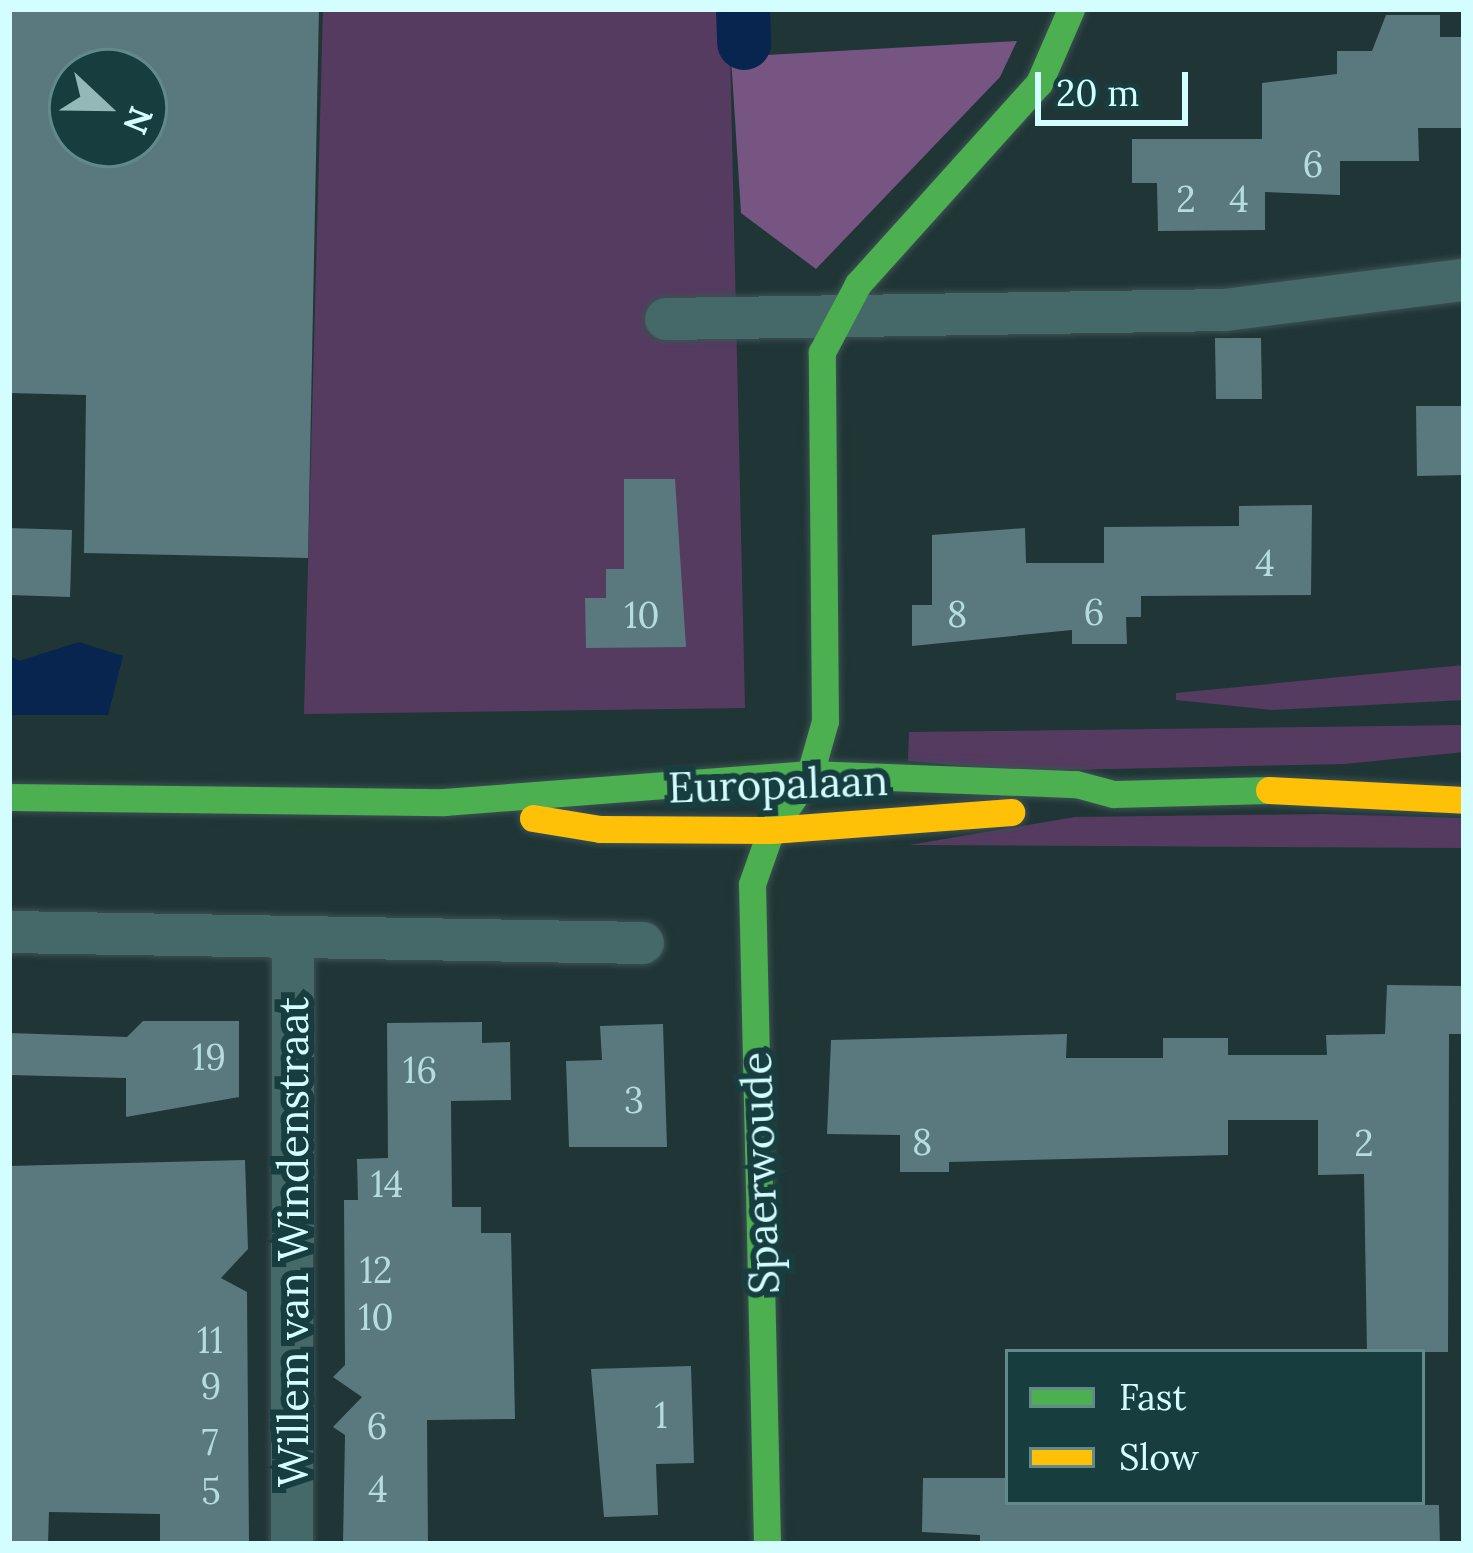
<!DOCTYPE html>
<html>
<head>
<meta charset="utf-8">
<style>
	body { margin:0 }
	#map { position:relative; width:1473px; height:1553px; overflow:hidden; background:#203536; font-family:Lora,serif }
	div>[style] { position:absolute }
	.green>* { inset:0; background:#563b61 }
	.forest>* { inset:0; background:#765583 }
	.water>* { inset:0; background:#07254f }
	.canal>* { height:54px; margin:-27px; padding:0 27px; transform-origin:27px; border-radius:27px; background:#07254f }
	.building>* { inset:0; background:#5a797f }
	.roads { filter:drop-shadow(0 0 3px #3b5152) drop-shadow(0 0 3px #3b5152) }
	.street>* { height:42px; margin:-21px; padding:0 21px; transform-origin:21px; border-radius:21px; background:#456869 }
	.fast>* { height:27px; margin:-13.5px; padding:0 13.5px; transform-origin:13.5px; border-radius:13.5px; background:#4caf50 }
	.slow>* { height:27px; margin:-13.5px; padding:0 13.5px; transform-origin:13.5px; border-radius:13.5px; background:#ffc107 }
	span { translate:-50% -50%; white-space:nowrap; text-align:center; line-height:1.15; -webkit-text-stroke:12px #173d3f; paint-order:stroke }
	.number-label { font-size:36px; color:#b5dcde }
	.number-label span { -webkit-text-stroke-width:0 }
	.street-label { font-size:42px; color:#d3fdfe }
	.frame { position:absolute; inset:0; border:12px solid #d3fdfe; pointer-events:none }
	.legend { position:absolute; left:1005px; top:1349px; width:420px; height:156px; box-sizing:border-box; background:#173d3f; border:3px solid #628a8b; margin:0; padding:15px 21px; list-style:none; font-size:36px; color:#d3fdfe }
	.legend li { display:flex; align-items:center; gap:24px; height:60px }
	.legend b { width:60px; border:3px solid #628a8b }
	.north { position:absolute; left:48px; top:48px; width:120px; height:120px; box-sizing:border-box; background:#173d3f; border:3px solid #628a8b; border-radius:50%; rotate:112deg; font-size:33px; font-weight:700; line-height:48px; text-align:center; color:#d3fdfe }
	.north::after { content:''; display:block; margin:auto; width:42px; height:54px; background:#94b7b8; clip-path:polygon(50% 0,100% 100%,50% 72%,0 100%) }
	.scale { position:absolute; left:1035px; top:72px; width:153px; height:54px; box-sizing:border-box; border:6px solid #d3fdfe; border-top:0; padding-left:15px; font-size:36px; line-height:42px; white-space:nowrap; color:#d3fdfe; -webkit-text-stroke:9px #173d3f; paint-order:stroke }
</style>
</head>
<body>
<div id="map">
	<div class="green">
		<div style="clip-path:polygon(323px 9px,729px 9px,745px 708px,304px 714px)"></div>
		<div style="clip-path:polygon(1464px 665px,1464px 700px,1273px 710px,1176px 700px,1176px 693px)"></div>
		<div style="clip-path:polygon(1464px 725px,1464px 752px,1344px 764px,1019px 771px,908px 761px,909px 732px)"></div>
		<div style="clip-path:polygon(1322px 814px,1464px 818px,1464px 848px,909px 845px,1075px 817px)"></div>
	</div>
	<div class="forest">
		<div style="clip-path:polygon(1017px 41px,1000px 77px,816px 269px,741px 213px,731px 57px)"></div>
	</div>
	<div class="water">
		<div style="clip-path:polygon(79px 642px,123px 656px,108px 715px,9px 715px,9px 655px,19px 661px)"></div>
	</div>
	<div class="canal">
		<div style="left:743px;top:9px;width:34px;rotate:88deg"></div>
	</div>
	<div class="building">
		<div style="clip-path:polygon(evenodd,9px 9px,319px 9px,308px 558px,84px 553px,86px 395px,9px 393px,9px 9px,72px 72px,144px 72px,144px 144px,72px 144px,72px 72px)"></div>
		<div style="clip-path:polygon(1386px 15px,1440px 15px,1440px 37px,1464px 37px,1464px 128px,1418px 128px,1419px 161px,1340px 161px,1340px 195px,1265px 192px,1265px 230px,1158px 231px,1157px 183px,1132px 183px,1132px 139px,1262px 139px,1262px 83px,1337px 74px,1337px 51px,1372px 51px)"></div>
		<div style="clip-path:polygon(1215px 338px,1261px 338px,1262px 399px,1216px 399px)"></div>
		<div style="clip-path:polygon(1416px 406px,1464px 406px,1464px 475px,1417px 476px)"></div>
		<div style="clip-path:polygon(624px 479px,675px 479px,686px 647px,586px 648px,585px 598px,606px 598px,606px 569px,624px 569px)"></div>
		<div style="clip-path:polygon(1312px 505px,1311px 595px,1141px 596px,1141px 617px,1126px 617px,1127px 644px,1072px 644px,1072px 630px,912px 646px,912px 605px,932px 605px,932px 535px,1025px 528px,1026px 563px,1104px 563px,1104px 527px,1239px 526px,1239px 506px)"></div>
		<div style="clip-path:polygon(9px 528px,72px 530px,70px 597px,9px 595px)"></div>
		<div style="clip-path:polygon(1387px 985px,1464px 986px,1464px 1034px,1449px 1034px,1448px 1352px,1367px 1352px,1364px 1174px,1318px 1175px,1318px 1120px,1228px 1120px,1228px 1155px,949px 1162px,949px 1172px,900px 1172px,900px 1135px,827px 1134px,831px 1040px,1067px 1034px,1066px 1058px,1163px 1058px,1163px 1038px,1228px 1038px,1228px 1055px,1327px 1055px,1326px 1035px,1385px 1034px)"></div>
		<div style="clip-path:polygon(143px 1021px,239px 1021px,239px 1097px,126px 1117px,126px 1078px,9px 1075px,9px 1033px,127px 1037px)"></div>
		<div style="clip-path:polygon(482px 1022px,482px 1043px,510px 1042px,511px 1100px,451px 1101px,452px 1207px,481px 1207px,481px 1233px,511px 1233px,515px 1419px,427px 1420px,428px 1544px,343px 1544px,345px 1435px,333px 1427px,362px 1397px,333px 1377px,345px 1365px,344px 1200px,358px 1200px,357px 1159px,388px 1158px,387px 1023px)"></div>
		<div style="clip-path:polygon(663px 1024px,667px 1147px,569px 1147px,566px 1061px,602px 1060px,600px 1026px)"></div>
		<div style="clip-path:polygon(245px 1160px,248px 1249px,221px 1278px,247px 1292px,249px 1544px,160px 1544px,160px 1514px,49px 1512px,48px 1544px,9px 1544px,9px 1166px)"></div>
		<div style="clip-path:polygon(691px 1366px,694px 1463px,656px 1464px,658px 1515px,604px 1517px,591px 1369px)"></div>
		<div style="clip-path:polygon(923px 1478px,1008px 1478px,1008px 1502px,1439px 1505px,1440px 1544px,980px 1544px,980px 1535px,922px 1532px)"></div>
	</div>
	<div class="roads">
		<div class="street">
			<div style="left:666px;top:319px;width:559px;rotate:-0.92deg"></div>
			<div style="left:1225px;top:310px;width:241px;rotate:-7.2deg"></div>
			<div style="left:9px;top:932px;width:634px;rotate:0.99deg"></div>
			<div style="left:292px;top:1544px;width:603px;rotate:-89.9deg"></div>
		</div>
		<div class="fast">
			<div style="left:9px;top:797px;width:435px;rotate:0.7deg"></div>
			<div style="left:444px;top:802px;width:367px;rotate:-4.4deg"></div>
			<div style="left:810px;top:774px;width:266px;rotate:2.2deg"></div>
			<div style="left:1076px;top:784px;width:39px;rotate:15deg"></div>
			<div style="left:1114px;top:794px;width:155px;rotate:-1.5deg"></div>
			<div style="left:767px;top:1544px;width:660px;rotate:-91.3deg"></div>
			<div style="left:752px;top:884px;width:57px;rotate:-70.6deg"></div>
			<div style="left:771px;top:830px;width:68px;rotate:-55.1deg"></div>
			<div style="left:810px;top:774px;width:55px;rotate:-74.2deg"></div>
			<div style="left:825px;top:721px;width:369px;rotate:-90.5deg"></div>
			<div style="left:822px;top:352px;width:77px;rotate:-62.1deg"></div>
			<div style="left:858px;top:284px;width:270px;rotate:-48deg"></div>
			<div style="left:1039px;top:83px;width:81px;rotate:-66.6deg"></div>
		</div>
		<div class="slow">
			<div style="left:1269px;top:790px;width:195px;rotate:2.9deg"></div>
			<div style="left:533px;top:818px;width:68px;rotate:9.3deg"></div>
			<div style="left:600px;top:829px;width:171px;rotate:0.3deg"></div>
			<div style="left:771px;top:830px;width:241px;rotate:-4.3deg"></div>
		</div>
	</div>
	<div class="number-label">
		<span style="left:1313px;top:165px">6</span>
		<span style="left:1186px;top:200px">2</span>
		<span style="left:1239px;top:200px">4</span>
		<span style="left:1265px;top:564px">4</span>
		<span style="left:1094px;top:613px">6</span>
		<span style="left:957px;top:615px">8</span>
		<span style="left:642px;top:616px">10</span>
		<span style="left:209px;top:1058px">19</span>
		<span style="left:420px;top:1071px">16</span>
		<span style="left:634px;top:1101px">3</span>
		<span style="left:922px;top:1143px">8</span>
		<span style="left:1364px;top:1144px">2</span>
		<span style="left:387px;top:1185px">14</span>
		<span style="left:376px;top:1271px">12</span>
		<span style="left:376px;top:1318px">10</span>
		<span style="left:210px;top:1341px">11</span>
		<span style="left:211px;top:1387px">9</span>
		<span style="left:661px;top:1416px">1</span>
		<span style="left:377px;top:1427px">6</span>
		<span style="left:210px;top:1443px">7</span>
		<span style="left:378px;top:1490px">4</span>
		<span style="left:211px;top:1492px">5</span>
	</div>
	<div class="street-label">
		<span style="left:778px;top:784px;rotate:-2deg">Europalaan</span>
		<span style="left:760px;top:1173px;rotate:-92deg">Spaerwoude</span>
		<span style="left:293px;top:1242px;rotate:-90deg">Willem van Windenstraat</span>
	</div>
	<div class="frame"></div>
	<ul class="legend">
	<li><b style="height:15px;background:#4caf50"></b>Fast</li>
	<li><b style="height:15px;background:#ffc107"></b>Slow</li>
	</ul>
	<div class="north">N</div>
	<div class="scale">20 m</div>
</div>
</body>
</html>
